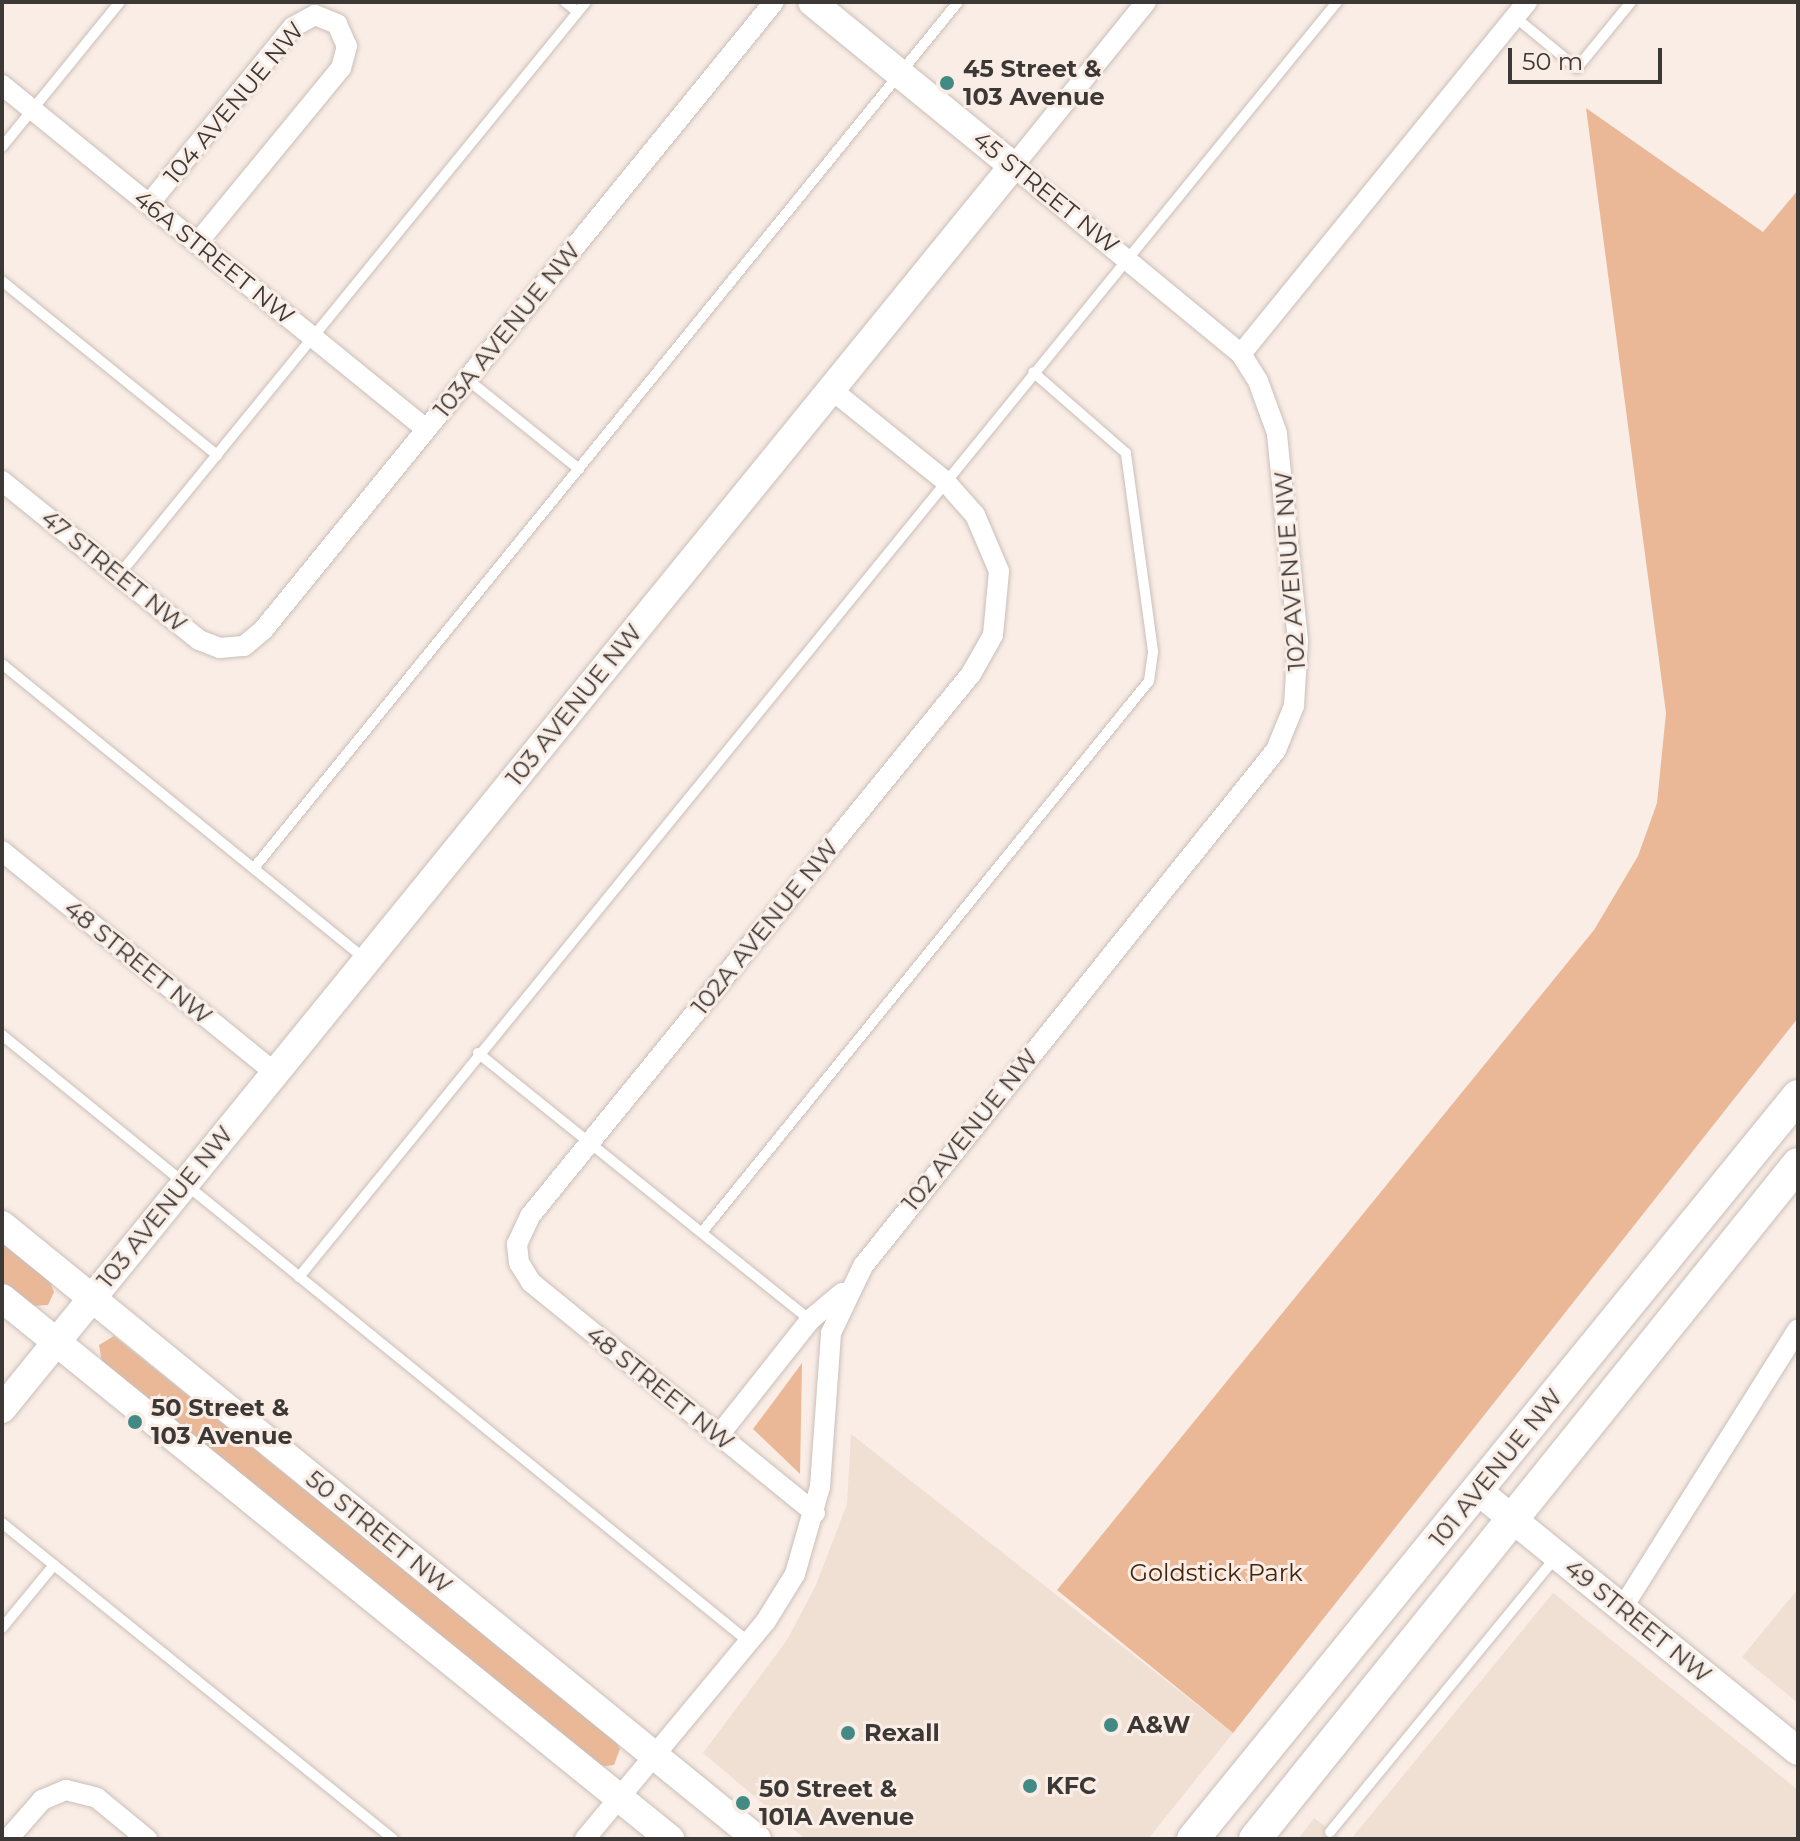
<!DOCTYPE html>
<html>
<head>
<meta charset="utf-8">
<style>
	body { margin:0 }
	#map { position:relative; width:1800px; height:1841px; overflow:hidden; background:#f9ede6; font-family:Montserrat,sans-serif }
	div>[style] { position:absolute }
	.built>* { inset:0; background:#f0dfd3 }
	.green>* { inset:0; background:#ebb897 }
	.roads { filter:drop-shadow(0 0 2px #cabfb8) drop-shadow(0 0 2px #cabfb8) }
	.lane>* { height:10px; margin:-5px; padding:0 5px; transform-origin:5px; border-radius:5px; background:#fff }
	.street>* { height:20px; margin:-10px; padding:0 10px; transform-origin:10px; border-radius:10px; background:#fff }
	.secondary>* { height:28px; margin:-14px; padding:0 14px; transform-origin:14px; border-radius:14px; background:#fff }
	.primary>* { height:32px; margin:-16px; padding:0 16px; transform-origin:16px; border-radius:16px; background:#fff }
	.dots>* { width:22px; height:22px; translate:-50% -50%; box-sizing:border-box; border:4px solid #f9ede6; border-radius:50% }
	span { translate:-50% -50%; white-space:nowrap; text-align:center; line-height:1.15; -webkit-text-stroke:6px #f9ede6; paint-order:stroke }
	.poi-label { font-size:24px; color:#3c3835; font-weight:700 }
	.left { translate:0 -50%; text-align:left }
	.street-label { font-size:24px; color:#3c3835 }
	.park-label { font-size:24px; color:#43240c }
	.frame { position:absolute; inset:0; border:4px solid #3c3835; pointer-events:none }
	.scale { position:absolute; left:1508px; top:48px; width:154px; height:36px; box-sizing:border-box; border:4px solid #3c3835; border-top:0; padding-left:10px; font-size:24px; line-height:28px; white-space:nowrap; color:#3c3835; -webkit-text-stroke:6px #f9ede6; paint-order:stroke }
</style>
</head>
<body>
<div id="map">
	<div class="built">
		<div style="clip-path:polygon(851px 1434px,1233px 1733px,1148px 1839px,805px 1839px,703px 1753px,787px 1640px,816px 1585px,847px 1504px)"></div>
		<div style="clip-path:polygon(1798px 1589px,1798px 1703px,1742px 1657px)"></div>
		<div style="clip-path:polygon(1553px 1593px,1798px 1790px,1798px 1839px,1351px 1839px)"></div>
		<div style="clip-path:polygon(1314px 1818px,1342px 1839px,1298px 1839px)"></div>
	</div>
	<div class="green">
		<div style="clip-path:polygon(1586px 108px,1763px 232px,1798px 190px,1798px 1018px,1233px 1733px,1057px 1590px,1594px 930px,1638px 856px,1657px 803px,1666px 713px)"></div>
		<div style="clip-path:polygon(2px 1243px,50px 1282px,54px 1292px,48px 1305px,30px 1306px,2px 1283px)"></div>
		<div style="clip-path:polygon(114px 1336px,615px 1740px,620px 1749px,614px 1765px,598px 1767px,102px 1363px,99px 1345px)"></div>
		<div style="clip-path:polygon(802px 1363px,800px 1474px,753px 1429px)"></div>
	</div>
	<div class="roads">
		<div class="lane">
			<div style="left:565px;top:2px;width:16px;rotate:38deg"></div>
			<div style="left:1515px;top:17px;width:80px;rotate:39.4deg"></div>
			<div style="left:1577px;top:68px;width:85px;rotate:-50.7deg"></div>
			<div style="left:2px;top:147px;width:187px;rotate:-50.9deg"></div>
			<div style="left:2px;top:281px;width:277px;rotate:39deg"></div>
			<div style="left:467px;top:379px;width:144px;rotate:38.8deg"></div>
			<div style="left:118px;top:576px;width:741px;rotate:-50.81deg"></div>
			<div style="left:2px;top:664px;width:469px;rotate:39.1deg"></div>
			<div style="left:254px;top:868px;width:1116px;rotate:-50.89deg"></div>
			<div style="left:2px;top:1035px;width:963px;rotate:39.1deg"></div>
			<div style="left:478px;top:1053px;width:426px;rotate:38.8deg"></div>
			<div style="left:703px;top:1231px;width:708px;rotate:-50.96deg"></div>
			<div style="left:1149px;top:681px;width:30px;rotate:-82deg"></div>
			<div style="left:1153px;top:651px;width:200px;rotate:-97.8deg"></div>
			<div style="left:1126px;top:453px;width:123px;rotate:-138.9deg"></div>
			<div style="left:299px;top:1277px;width:1644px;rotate:-50.85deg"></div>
			<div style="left:2px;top:1523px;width:503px;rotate:38.94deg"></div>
			<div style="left:2px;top:1628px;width:82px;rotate:-50.5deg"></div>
			<div style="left:1330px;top:1832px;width:357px;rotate:-50.6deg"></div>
		</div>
		<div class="street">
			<div style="left:1146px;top:2px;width:211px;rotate:129deg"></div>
			<div style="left:1013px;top:166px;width:296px;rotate:39.5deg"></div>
			<div style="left:2px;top:85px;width:546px;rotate:39.05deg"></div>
			<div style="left:149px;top:204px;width:228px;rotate:-50.9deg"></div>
			<div style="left:293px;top:27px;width:25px;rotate:-29deg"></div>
			<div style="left:315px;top:15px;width:24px;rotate:22deg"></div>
			<div style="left:337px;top:24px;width:24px;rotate:66deg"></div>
			<div style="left:347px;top:46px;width:23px;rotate:105deg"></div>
			<div style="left:341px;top:68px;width:227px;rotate:129.4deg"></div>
			<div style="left:2px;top:481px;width:253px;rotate:38.9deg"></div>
			<div style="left:199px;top:640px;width:22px;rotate:21deg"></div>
			<div style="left:220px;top:648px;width:24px;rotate:-5deg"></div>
			<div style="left:244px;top:646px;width:26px;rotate:-40deg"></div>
			<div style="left:264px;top:629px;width:808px;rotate:-50.88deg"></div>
			<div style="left:2px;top:851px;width:350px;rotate:39.1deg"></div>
			<div style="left:719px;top:1435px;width:147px;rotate:-51.6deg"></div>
			<div style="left:810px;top:1320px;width:42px;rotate:-40.2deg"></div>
			<div style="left:815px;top:1513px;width:366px;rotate:-140.9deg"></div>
			<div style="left:531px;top:1282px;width:22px;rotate:-122deg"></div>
			<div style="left:519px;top:1263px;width:19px;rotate:-96deg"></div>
			<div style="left:517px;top:1244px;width:31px;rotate:-65deg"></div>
			<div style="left:530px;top:1216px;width:699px;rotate:-50.87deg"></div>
			<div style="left:971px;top:674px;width:45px;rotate:-60.6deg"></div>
			<div style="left:993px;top:635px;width:64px;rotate:-84.6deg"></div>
			<div style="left:999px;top:571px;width:61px;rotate:-113.2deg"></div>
			<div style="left:975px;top:515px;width:47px;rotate:-131.5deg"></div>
			<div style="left:944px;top:480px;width:145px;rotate:-141.2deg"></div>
			<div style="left:1623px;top:1607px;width:328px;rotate:-57.8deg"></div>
			<div style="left:8px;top:1839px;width:52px;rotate:-48.9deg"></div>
			<div style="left:42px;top:1800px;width:26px;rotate:-23deg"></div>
			<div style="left:66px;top:1790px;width:32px;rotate:14deg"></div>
			<div style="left:97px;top:1798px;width:65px;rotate:39.4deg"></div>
			<div style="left:585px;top:1839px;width:283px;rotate:-50.3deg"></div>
			<div style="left:766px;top:1621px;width:55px;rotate:-58.3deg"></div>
			<div style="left:795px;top:1574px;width:91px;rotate:-74deg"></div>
			<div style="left:820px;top:1487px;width:154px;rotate:-85.9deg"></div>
			<div style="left:831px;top:1333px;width:74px;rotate:-64.5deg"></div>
			<div style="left:863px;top:1266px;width:661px;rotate:-51.33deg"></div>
			<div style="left:1276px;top:750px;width:48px;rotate:-67.8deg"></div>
			<div style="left:1294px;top:706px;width:65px;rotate:-86.5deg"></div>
			<div style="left:1298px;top:641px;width:209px;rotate:-95.8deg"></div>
			<div style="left:1277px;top:433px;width:55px;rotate:-110.1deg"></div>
			<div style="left:1258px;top:381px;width:32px;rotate:-122deg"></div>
			<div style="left:1241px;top:354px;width:454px;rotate:-50.9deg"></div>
		</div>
		<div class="secondary">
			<div style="left:2px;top:1225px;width:973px;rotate:39.12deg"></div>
			<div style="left:2px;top:1298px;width:860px;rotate:39deg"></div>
			<div style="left:2px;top:1409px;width:1602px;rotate:-50.88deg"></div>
			<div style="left:1013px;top:166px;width:259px;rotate:-140.8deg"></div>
			<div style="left:1478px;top:1491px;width:412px;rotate:39.1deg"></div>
		</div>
		<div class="primary">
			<div style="left:1193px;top:1839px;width:958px;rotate:-50.85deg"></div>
			<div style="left:1255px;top:1839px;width:866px;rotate:-51.19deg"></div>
		</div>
	</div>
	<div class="dots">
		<div style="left:947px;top:83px;background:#448a84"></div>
		<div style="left:135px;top:1422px;background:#448a84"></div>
		<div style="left:1111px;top:1725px;background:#448a84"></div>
		<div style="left:848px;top:1733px;background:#448a84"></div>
		<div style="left:1030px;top:1786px;background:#448a84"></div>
		<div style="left:743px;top:1803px;background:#448a84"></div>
	</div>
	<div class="poi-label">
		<span class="left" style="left:963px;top:83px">45 Street &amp;<br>103 Avenue</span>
		<span class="left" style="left:151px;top:1422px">50 Street &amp;<br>103 Avenue</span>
		<span class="left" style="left:1127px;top:1725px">A&amp;W</span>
		<span class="left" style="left:864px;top:1733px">Rexall</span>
		<span class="left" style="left:1046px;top:1786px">KFC</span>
		<span class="left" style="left:759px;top:1803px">50 Street &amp;<br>101A Avenue</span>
	</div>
	<div class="street-label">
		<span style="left:234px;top:103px;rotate:-50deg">104 AVENUE NW</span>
		<span style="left:1046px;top:192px;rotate:39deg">45 STREET NW</span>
		<span style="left:214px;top:257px;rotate:39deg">46A STREET NW</span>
		<span style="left:507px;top:330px;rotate:-51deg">103A AVENUE NW</span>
		<span style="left:114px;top:571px;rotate:39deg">47 STREET NW</span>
		<span style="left:1290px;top:571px;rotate:-94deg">102 AVENUE NW</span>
		<span style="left:574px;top:705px;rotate:-51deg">103 AVENUE NW</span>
		<span style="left:765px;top:927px;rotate:-51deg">102A AVENUE NW</span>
		<span style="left:138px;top:962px;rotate:39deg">48 STREET NW</span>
		<span style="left:970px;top:1130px;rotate:-51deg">102 AVENUE NW</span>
		<span style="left:165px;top:1207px;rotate:-51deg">103 AVENUE NW</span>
		<span style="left:660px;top:1388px;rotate:39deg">48 STREET NW</span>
		<span style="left:1496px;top:1468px;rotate:-51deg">101 AVENUE NW</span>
		<span style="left:379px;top:1532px;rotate:39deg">50 STREET NW</span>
		<span style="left:1638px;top:1621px;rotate:39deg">49 STREET NW</span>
	</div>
	<div class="park-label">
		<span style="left:1216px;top:1573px">Goldstick Park</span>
	</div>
	<div class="frame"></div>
	<div class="scale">50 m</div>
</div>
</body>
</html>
